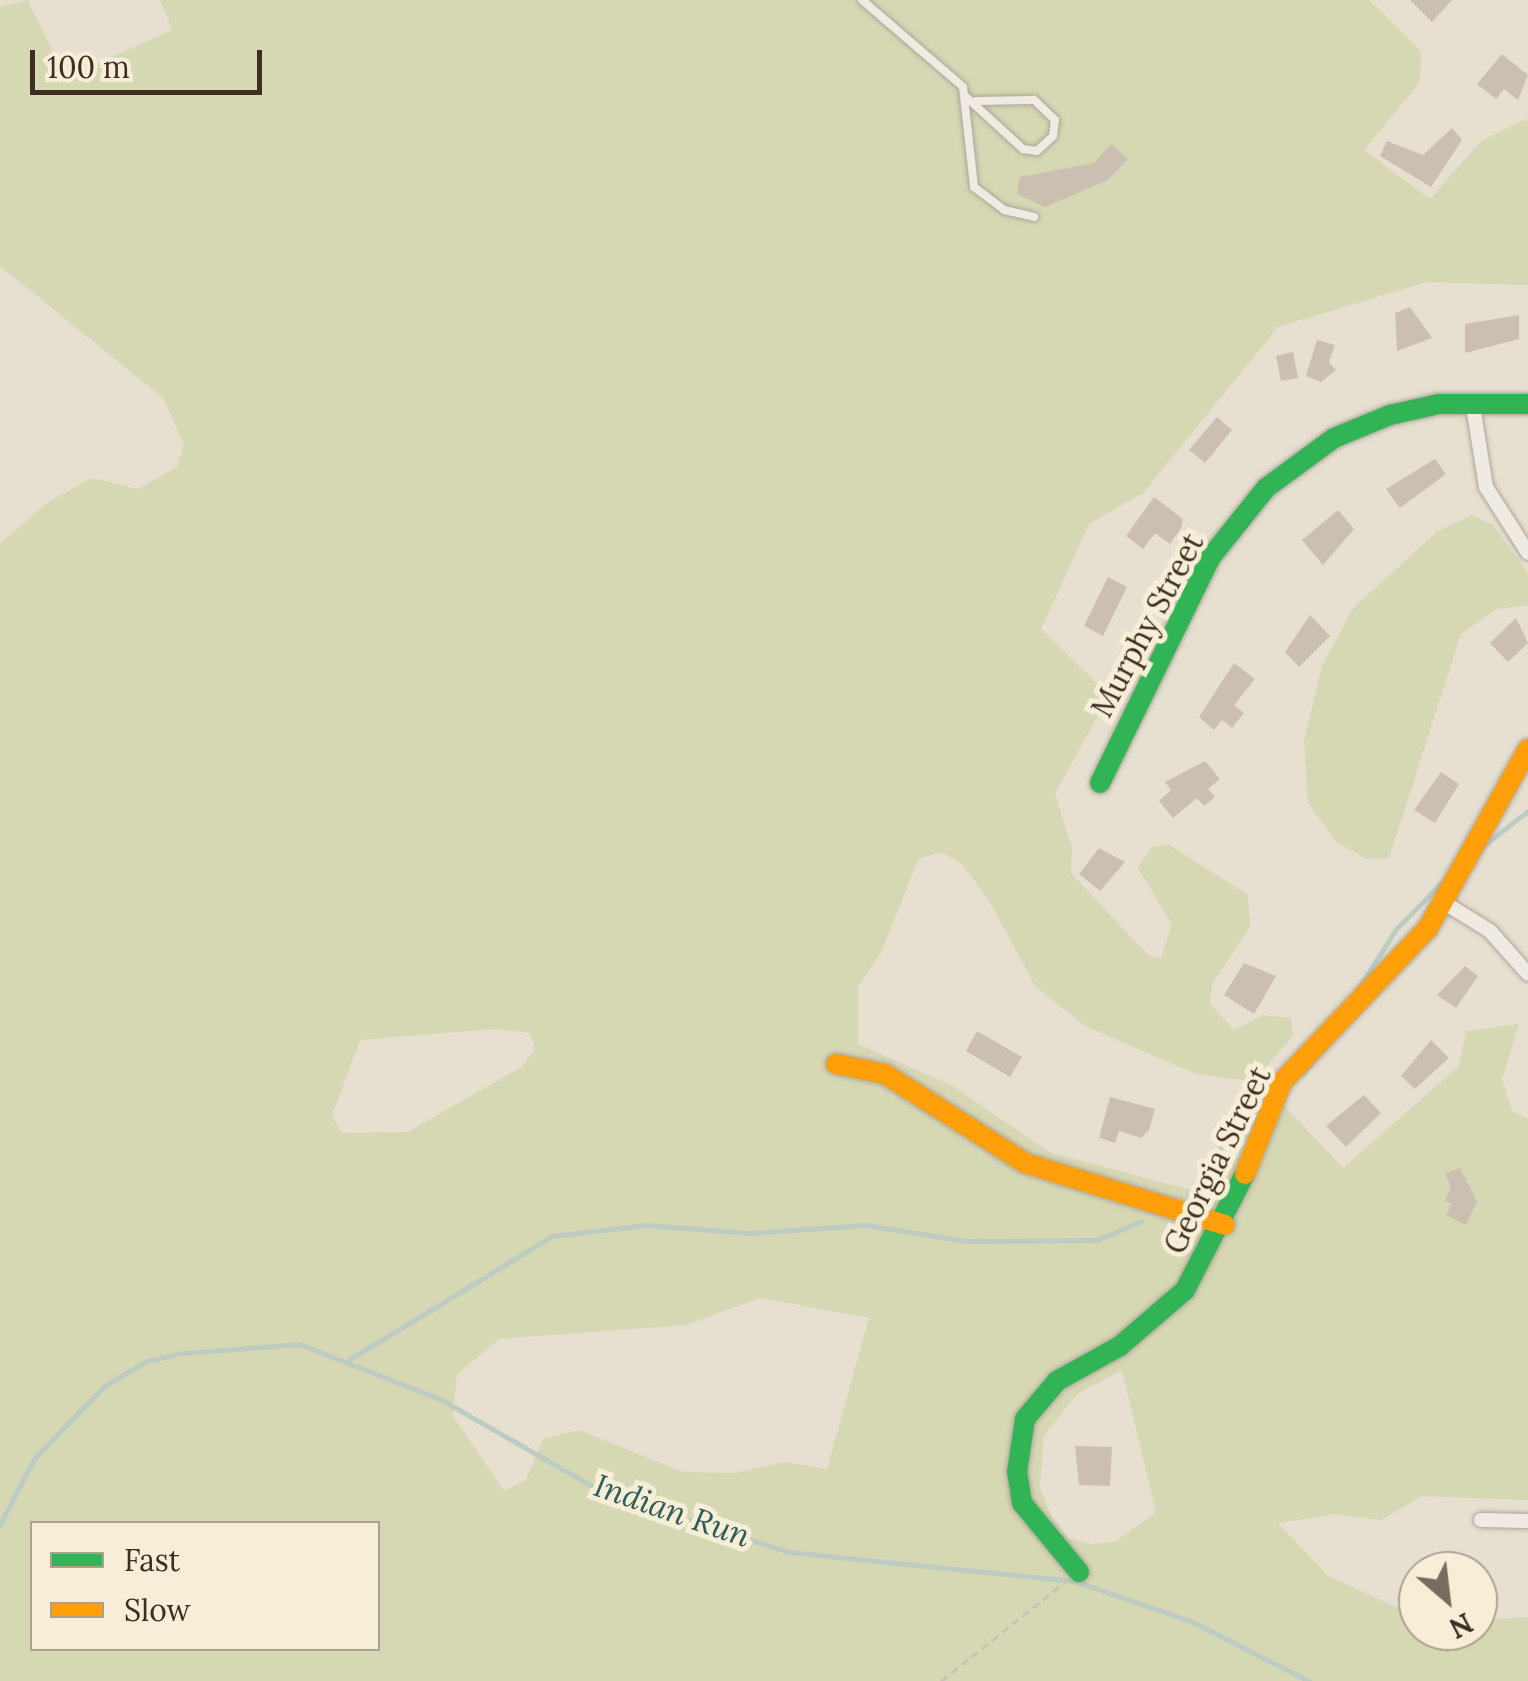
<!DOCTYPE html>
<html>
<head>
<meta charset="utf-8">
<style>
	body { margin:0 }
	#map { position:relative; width:1528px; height:1681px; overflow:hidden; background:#e7e0d1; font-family:Lora,serif }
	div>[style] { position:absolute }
	.green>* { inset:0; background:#d6d7b3 }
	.stream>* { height:5px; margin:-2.5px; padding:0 2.5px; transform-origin:2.5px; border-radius:2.5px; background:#bcccc2 }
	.building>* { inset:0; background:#cbbfb2 }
	.path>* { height:2.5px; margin-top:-1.25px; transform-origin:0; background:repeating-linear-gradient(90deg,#c8c2b9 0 8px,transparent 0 13px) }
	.roads { filter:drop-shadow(0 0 2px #ada599) drop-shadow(0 0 2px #ada599) }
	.lane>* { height:8px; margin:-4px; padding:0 4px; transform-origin:4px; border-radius:4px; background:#efebe3 }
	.street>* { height:14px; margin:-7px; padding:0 7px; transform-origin:7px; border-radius:7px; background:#efebe3 }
	.fast>* { height:20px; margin:-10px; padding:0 10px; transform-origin:10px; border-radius:10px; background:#30b455 }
	.slow>* { height:20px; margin:-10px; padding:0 10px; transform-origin:10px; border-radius:10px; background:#ff9f0a }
	span { translate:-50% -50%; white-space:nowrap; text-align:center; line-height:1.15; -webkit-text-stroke:10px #f7eed8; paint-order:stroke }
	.street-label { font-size:30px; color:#3d2e20 }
	.water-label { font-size:32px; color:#2f5d5a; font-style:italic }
	.legend { position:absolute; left:30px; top:1521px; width:350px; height:130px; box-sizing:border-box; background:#f7eed8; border:2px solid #ada18e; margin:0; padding:12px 18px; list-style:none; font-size:30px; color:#3d2e20 }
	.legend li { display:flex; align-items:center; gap:20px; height:50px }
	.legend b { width:50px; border:2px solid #ada18e }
	.north { position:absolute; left:1398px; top:1551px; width:100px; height:100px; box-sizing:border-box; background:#f7eed8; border:2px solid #ada18e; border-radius:50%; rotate:152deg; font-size:28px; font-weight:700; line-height:40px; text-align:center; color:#3d2e20 }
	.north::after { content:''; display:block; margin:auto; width:35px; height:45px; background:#786c5e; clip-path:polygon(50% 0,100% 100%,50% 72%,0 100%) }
	.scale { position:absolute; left:30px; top:50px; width:232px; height:45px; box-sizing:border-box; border:5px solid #3d2e20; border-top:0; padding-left:12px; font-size:30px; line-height:35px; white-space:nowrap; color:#3d2e20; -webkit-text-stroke:8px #f7eed8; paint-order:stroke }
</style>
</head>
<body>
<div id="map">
	<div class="green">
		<div style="clip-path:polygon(evenodd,28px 0,65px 78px,172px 30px,160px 0,1369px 0,1421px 51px,1420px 82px,1364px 150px,1430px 199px,1481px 141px,1528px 118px,1528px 285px,1427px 282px,1278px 327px,1143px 493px,1089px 524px,1041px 629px,1109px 695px,1055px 794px,1072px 847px,1071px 873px,1148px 955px,1161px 958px,1172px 925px,1138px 868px,1152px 847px,1168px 844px,1248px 895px,1250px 926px,1212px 984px,1210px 1004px,1234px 1030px,1263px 1015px,1291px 1018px,1293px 1036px,1257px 1077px,1343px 1168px,1459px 1066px,1466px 1031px,1519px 1024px,1502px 1079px,1512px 1111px,1528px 1119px,1528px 1500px,1422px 1496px,1381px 1520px,1335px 1514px,1278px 1523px,1328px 1576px,1418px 1617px,1418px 1631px,1478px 1631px,1478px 1621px,1528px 1617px,1528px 1681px,0 1681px,0 544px,48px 502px,92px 478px,138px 489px,177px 467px,184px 445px,163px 398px,0 266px,0 7px,28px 0,941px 852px,962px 864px,990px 902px,1035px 986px,1085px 1026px,1196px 1074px,1250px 1081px,1260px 1095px,1219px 1191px,1209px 1195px,1049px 1152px,953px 1086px,858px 1044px,858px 986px,881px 953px,918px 859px,941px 852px,28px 0,495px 1029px,530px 1033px,535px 1049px,523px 1066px,408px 1132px,342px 1133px,332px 1116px,360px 1040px,495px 1029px,28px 0,760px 1298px,869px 1318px,827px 1469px,784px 1462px,735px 1473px,683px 1472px,579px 1430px,543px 1439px,526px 1480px,504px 1491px,453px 1416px,457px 1374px,499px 1339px,686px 1325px,760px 1298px,28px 0,1122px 1370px,1156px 1512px,1115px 1542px,1091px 1544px,1068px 1538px,1051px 1515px,1040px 1488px,1044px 1436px,1076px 1395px,1122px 1370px,28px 0,32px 1524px,378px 1524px,378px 1648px,32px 1648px,32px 1524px)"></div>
		<div style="clip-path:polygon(1472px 515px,1493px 525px,1528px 573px,1528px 605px,1497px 609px,1461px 634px,1389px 858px,1367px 859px,1336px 842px,1308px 803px,1304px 741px,1322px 666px,1353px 608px,1438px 531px)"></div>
	</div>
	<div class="stream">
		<div style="left:1483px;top:846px;width:57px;rotate:-37.9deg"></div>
		<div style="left:1356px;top:992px;width:75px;rotate:-57.6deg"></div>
		<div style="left:1396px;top:929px;width:74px;rotate:-45.5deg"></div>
		<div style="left:1302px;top:1074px;width:23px;rotate:-49deg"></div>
		<div style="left:1188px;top:1194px;width:34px;rotate:-43deg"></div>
		<div style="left:1213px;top:1171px;width:64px;rotate:-70.7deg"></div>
		<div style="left:1234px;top:1111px;width:46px;rotate:-32.7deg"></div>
		<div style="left:350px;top:1359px;width:237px;rotate:-31.3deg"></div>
		<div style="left:552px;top:1236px;width:95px;rotate:-6.7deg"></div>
		<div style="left:646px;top:1225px;width:103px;rotate:4.4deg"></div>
		<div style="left:749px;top:1233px;width:116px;rotate:-3.9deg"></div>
		<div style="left:865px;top:1225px;width:104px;rotate:8.8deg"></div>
		<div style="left:968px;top:1241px;width:129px;rotate:-0.4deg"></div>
		<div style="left:1097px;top:1240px;width:48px;rotate:-23.4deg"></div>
		<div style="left:0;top:1524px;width:73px;rotate:-62.4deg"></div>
		<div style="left:34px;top:1459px;width:101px;rotate:-46.2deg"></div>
		<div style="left:104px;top:1386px;width:50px;rotate:-30.2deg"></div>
		<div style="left:147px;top:1361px;width:37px;rotate:-13deg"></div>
		<div style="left:183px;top:1353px;width:116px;rotate:-4.4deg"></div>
		<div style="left:299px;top:1344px;width:151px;rotate:21.3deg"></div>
		<div style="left:440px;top:1399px;width:191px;rotate:29.8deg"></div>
		<div style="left:606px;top:1494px;width:192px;rotate:17.6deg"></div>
		<div style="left:789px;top:1552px;width:287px;rotate:5.8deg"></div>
		<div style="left:1075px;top:1581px;width:125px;rotate:19.2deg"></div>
		<div style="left:1193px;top:1622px;width:130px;rotate:27deg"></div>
	</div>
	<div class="building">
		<div style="clip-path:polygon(1410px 0,1452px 0,1432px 22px)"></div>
		<div style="clip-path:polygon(1502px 54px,1528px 75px,1518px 100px,1504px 89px,1496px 99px,1477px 84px)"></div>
		<div style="clip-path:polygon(1452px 128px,1462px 140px,1431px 187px,1380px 156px,1387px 141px,1423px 155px)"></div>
		<div style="clip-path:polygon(1111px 144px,1128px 159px,1108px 180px,1045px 207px,1017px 194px,1020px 177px,1094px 163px)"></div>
		<div style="clip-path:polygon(1410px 307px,1432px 338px,1397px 351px,1395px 313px)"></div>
		<div style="clip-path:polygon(1519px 315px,1519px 339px,1465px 353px,1465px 324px)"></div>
		<div style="clip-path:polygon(1317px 340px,1335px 345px,1329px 362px,1336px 370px,1321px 382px,1306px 376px)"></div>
		<div style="clip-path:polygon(1293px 352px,1298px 378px,1281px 381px,1276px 356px)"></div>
		<div style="clip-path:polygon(1217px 417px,1232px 430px,1205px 463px,1189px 450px)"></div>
		<div style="clip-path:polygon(1435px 459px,1446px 474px,1400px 508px,1386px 489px)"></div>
		<div style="clip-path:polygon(1154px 497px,1183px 519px,1181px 528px,1170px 544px,1155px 533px,1143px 549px,1126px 536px)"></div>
		<div style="clip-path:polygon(1338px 510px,1354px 529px,1323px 565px,1302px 540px)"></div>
		<div style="clip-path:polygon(1108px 577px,1127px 587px,1103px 636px,1084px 626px)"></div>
		<div style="clip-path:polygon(1310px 615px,1330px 636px,1299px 667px,1285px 652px)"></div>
		<div style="clip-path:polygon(1516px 618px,1528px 643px,1508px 662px,1490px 643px)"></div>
		<div style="clip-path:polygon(1234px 663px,1255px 679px,1234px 705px,1244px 713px,1232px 728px,1222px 720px,1214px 730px,1199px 717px)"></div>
		<div style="clip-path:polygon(1205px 761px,1220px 779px,1208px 789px,1215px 797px,1204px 806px,1197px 798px,1173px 818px,1159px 801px,1171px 790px,1165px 782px)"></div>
		<div style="clip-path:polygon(1441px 772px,1459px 784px,1435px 823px,1414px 810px)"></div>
		<div style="clip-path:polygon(1099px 848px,1125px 862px,1100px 891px,1079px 874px)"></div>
		<div style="clip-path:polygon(1244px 963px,1276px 976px,1254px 1014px,1224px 995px)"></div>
		<div style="clip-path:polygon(1465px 966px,1478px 976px,1456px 1008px,1437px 995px)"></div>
		<div style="clip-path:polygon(977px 1031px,1022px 1057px,1010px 1077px,966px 1051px)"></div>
		<div style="clip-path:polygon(1431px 1040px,1449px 1058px,1415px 1089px,1401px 1076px)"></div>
		<div style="clip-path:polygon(1364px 1095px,1381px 1113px,1346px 1147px,1326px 1126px)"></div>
		<div style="clip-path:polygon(1110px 1097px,1155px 1109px,1149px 1130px,1141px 1138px,1119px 1131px,1115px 1143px,1099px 1138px)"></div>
		<div style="clip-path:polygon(1460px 1168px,1477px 1201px,1466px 1225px,1446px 1215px,1452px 1204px,1445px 1201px,1451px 1187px,1445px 1174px)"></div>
		<div style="clip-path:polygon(1075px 1446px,1112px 1447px,1110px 1486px,1079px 1485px)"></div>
	</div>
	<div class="path">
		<div style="left:941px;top:1681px;width:159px;rotate:-38.6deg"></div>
	</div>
	<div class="roads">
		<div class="lane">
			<div style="left:862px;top:0;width:133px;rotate:40.7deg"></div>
			<div style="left:963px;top:87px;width:101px;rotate:83.7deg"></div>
			<div style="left:974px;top:187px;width:38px;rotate:37deg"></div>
			<div style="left:1004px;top:210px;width:31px;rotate:13deg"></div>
			<div style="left:965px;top:96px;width:79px;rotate:42.4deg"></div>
			<div style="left:1023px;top:149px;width:14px;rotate:8deg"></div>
			<div style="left:1037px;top:151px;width:22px;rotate:-43deg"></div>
			<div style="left:1053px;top:136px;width:16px;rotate:-83deg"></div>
			<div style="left:1055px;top:120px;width:29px;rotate:-136deg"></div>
			<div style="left:1034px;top:100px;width:58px;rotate:179deg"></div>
		</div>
		<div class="street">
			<div style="left:1473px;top:406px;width:82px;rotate:80.9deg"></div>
			<div style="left:1486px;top:487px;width:78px;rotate:57.5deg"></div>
			<div style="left:1443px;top:902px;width:55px;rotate:31.7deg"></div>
			<div style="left:1490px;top:931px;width:57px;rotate:48.5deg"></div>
			<div style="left:1481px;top:1520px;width:47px;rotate:1.2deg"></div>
		</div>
		<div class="fast">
			<div style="left:1100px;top:783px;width:250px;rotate:-63.9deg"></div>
			<div style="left:1210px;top:558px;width:90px;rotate:-51.3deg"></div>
			<div style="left:1266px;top:488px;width:84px;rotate:-36.3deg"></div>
			<div style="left:1334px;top:438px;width:61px;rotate:-22.3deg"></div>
			<div style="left:1390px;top:415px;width:50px;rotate:-12.7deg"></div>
			<div style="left:1439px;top:404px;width:89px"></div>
			<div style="left:1079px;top:1572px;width:89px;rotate:-129.6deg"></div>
			<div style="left:1022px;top:1503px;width:31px;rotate:-99deg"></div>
			<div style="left:1017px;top:1472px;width:54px;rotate:-81.4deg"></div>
			<div style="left:1025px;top:1419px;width:50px;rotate:-49.9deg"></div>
			<div style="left:1057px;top:1381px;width:72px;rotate:-29.1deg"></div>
			<div style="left:1120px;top:1346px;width:86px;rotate:-40.7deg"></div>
			<div style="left:1185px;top:1290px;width:131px;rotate:-62.7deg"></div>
		</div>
		<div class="slow">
			<div style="left:836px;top:1064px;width:50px;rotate:11.5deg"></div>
			<div style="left:885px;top:1074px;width:166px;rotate:32.4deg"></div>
			<div style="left:1025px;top:1163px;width:209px;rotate:17.2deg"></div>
			<div style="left:1245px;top:1174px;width:99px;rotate:-68.1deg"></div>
			<div style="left:1282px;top:1082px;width:212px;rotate:-46.5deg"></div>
			<div style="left:1428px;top:928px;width:205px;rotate:-60.8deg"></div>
		</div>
	</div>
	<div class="street-label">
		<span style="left:1147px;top:625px;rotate:-62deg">Murphy Street</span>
		<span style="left:1217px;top:1160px;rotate:-64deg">Georgia Street</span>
	</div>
	<div class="water-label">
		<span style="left:672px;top:1511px;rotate:19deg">Indian Run</span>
	</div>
	<ul class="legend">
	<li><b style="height:12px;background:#30b455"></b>Fast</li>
	<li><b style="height:12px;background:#ff9f0a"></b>Slow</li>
	</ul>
	<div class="north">N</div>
	<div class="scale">100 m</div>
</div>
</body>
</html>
